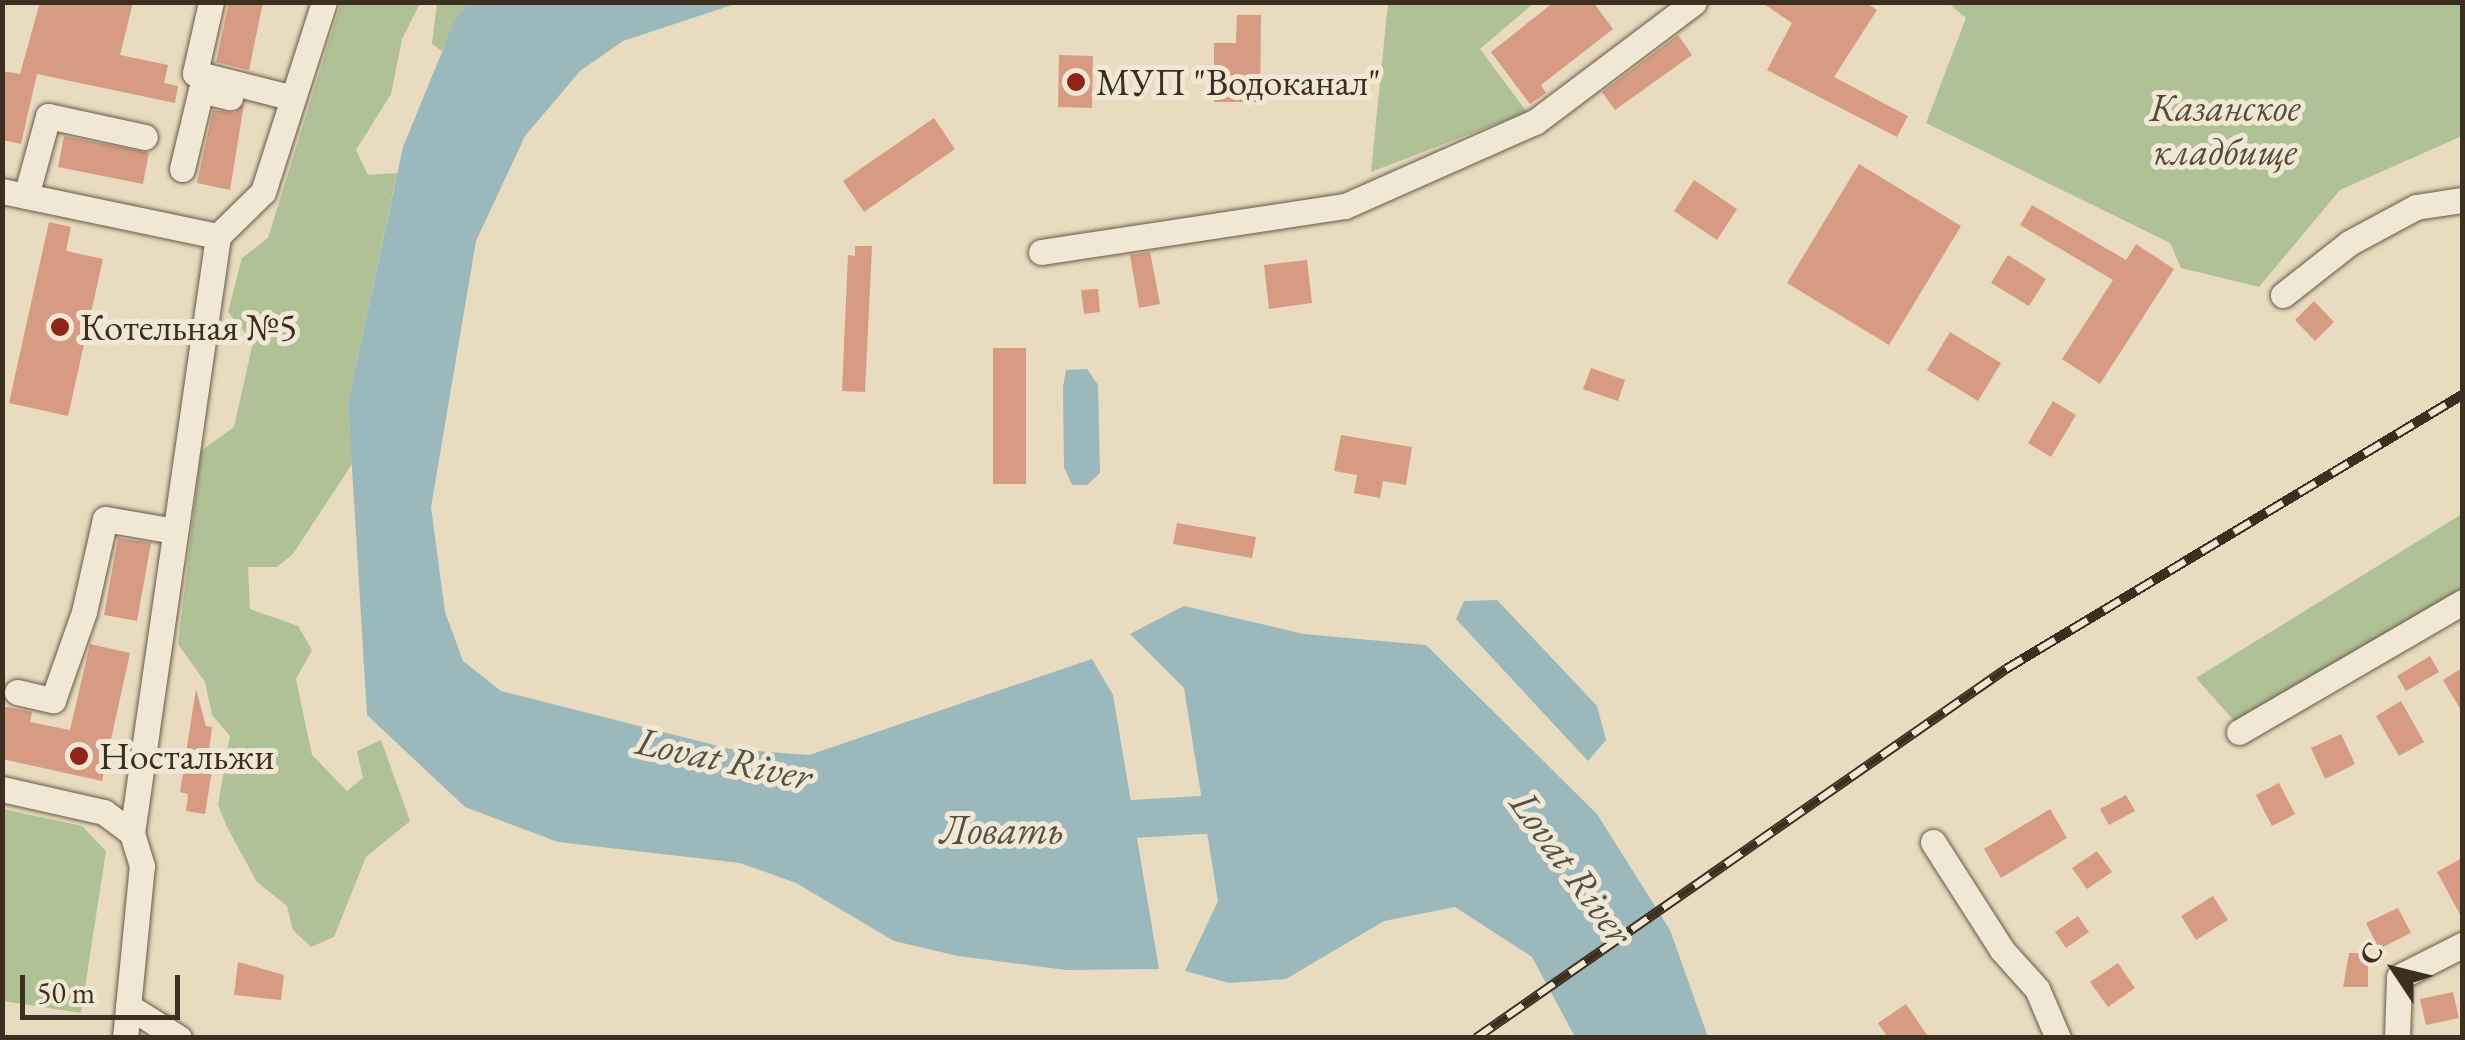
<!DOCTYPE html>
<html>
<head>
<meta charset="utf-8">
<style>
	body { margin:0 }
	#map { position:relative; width:2465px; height:1040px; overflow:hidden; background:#e8dbbf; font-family:"EB Garamond",serif }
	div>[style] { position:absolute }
	.green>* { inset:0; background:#b0c196 }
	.water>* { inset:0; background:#9bb8bc }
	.river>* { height:38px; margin:-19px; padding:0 19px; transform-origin:19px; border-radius:19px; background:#9bb8bc }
	.building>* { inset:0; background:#d79b83 }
	.roads { filter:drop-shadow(0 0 2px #685a47) drop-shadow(0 0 2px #685a47) }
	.minor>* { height:25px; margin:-12.5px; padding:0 12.5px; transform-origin:12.5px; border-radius:12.5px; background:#f0e8d5 }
	.rail>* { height:10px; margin-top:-5px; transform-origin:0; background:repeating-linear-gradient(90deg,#f0e8d5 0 19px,#3d2f1f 0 38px); box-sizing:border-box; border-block:2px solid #3d2f1f }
	.dots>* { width:28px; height:28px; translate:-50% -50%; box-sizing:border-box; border:5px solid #f0e8d5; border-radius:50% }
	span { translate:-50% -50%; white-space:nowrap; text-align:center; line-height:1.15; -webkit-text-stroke:10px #f0e8d5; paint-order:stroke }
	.poi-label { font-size:38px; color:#3d2f1f }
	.left { translate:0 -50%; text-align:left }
	.park-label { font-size:38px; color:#544c37; font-style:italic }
	.water-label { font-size:40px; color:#545146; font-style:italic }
	.frame { position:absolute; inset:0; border:5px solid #3d2f1f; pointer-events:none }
	.north { position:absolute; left:2345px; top:920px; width:100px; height:100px; -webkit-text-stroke:8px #f0e8d5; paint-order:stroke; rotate:305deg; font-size:28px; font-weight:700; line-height:40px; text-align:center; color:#3d2f1f }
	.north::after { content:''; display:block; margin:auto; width:35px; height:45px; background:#3d2f1f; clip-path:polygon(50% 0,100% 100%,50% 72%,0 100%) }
	.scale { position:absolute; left:20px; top:975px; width:160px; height:45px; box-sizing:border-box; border:5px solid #3d2f1f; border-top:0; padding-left:12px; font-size:30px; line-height:35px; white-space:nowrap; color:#3d2f1f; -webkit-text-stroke:8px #f0e8d5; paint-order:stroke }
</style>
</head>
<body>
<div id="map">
	<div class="green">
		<div style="clip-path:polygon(341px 3px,420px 3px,402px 39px,391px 94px,356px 150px,368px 175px,397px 173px,348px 402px,352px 464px,293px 554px,277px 567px,248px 567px,250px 609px,298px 626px,312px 650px,296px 679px,312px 755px,347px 791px,363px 778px,357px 751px,381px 740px,410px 821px,366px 857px,334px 937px,311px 947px,293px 930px,287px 906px,257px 882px,227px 827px,218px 805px,230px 736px,212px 715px,205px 682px,178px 644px,201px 451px,234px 427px,253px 342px,228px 312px,242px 258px,268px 238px)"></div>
		<div style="clip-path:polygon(437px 3px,470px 3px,442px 51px,432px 44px)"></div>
		<div style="clip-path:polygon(1388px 3px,1534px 3px,1480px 49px,1527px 112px,1371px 172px)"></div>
		<div style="clip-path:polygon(1948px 3px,2462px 3px,2462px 136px,2340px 190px,2259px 287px,2181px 268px,2170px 243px,1926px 123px,1966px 18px)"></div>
		<div style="clip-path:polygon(2462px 514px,2462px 589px,2236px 723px,2196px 678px)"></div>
		<div style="clip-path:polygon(3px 809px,82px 826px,106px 851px,81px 1013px,3px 1001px)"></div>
	</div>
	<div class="water">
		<div style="clip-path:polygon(470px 2px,738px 3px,623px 41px,580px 71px,525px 136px,476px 241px,431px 507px,445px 612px,463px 661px,501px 691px,730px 749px,809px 755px,1092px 659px,1113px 695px,1159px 969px,1066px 970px,958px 956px,894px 941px,796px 883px,740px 863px,558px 842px,465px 807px,367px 715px,348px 402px,403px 147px,455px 20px)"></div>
		<div style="clip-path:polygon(1087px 369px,1098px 385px,1100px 473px,1087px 485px,1072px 485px,1064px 467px,1063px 387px,1066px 370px)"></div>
		<div style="clip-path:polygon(1497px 600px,1597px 706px,1606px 740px,1588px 761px,1456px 619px,1464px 601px)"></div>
		<div style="clip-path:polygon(1184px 606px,1304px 634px,1426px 645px,1597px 814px,1670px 930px,1708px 1037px,1575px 1037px,1532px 957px,1455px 907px,1384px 921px,1286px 979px,1229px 983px,1185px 971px,1218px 901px,1184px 688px,1130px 634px)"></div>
	</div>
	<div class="river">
		<div style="left:1082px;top:822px;width:170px;rotate:-3.4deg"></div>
	</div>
	<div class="building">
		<div style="clip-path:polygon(40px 2px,133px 2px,120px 55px,168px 65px,164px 83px,178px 86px,175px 103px,37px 74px,21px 144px,2px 140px,2px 71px,20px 74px)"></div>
		<div style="clip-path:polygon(229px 2px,263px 2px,249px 70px,216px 62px)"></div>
		<div style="clip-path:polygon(1554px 2px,1593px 2px,1613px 29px,1541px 85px,1546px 93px,1530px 104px,1491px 52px)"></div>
		<div style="clip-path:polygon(1761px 2px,1865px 2px,1877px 10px,1834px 77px,1908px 116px,1897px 137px,1767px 70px,1792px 23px)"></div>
		<div style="clip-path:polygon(1237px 15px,1261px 15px,1260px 102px,1214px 102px,1214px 43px,1236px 43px)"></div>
		<div style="clip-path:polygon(1678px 35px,1692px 55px,1615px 110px,1602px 92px)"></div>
		<div style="clip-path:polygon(1059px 55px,1093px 56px,1092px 108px,1058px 107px)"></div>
		<div style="clip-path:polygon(244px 104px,230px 190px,197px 183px,213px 110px,234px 113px)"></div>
		<div style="clip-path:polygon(934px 118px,955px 149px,864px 212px,843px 181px)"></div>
		<div style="clip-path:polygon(64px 136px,149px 153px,143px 184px,58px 167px)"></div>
		<div style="clip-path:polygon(1859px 164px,1961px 226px,1889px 345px,1787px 283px)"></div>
		<div style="clip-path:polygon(1694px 180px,1737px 209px,1717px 240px,1674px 211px)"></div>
		<div style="clip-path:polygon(2032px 205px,2126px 260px,2136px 244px,2174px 269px,2100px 384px,2062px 359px,2113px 280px,2020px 225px)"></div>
		<div style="clip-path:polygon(49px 222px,71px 227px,66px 251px,103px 259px,68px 416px,9px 403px)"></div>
		<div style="clip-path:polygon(855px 246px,872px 246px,865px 392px,842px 391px,848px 255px,855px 256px)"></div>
		<div style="clip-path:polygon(1150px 252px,1160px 304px,1139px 308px,1130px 255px)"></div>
		<div style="clip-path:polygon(2008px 255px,2046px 279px,2029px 306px,1991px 283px)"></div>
		<div style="clip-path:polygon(1307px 260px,1312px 303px,1269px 309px,1264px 265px)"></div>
		<div style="clip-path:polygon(1098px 289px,1100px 312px,1084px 314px,1081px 290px)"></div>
		<div style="clip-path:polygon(2314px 301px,2334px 322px,2315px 341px,2295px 320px)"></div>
		<div style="clip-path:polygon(1950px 332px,2001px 363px,1978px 401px,1927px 370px)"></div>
		<div style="clip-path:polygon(993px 348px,1026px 348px,1026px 484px,993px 484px)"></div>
		<div style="clip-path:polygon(1591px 368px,1625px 380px,1618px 401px,1583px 389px)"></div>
		<div style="clip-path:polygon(2053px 401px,2076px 415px,2051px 457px,2028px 443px)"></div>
		<div style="clip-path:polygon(1341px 435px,1412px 447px,1406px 485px,1383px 481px,1380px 498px,1354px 493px,1357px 475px,1334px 471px)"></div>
		<div style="clip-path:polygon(1177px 523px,1256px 537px,1252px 558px,1173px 544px)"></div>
		<div style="clip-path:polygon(118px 538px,151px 543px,137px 621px,104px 615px)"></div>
		<div style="clip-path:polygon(90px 644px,130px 653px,102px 781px,2px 759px,2px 706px,32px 712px,30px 722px,70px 730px)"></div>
		<div style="clip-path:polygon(2430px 656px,2439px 672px,2406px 691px,2397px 676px)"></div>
		<div style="clip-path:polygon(2462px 668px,2462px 712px,2443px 680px)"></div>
		<div style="clip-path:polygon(196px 689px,206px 726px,212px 727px,209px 751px,215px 752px,205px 814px,186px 811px,188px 794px,180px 792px)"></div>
		<div style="clip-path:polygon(2401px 701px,2424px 742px,2399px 756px,2376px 716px)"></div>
		<div style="clip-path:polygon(2341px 734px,2355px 764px,2325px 779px,2311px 748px)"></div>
		<div style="clip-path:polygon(2279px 783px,2295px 814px,2272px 826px,2256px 795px)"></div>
		<div style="clip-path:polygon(2126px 795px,2135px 811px,2109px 825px,2100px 809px)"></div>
		<div style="clip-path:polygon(2050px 809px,2067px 838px,2001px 878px,1984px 849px)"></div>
		<div style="clip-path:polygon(2097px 851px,2112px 872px,2087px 889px,2072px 868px)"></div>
		<div style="clip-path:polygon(2462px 858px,2462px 918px,2437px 872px)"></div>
		<div style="clip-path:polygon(2213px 896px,2228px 920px,2196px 940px,2181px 916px)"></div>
		<div style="clip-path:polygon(2398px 908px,2411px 933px,2379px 949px,2366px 923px)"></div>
		<div style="clip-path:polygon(2078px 916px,2089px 932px,2066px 948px,2055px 932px)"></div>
		<div style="clip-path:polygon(2349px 953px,2368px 953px,2368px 987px,2343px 987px)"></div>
		<div style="clip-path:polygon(238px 962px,284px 975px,281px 1000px,234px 995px)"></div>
		<div style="clip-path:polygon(2118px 963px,2135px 988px,2108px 1007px,2090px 982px)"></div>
		<div style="clip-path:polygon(2453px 992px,2459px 1018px,2426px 1025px,2420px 999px)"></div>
		<div style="clip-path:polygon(1906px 1004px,1929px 1038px,1888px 1038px,1878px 1023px)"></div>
	</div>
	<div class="roads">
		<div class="minor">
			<div style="left:211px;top:2px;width:73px;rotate:102.7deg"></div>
			<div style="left:195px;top:73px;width:101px;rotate:14.3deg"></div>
			<div style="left:182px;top:169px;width:81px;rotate:-76.5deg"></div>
			<div style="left:201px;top:90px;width:30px;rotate:14deg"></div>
			<div style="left:2px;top:191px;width:221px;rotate:11.8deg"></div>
			<div style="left:26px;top:196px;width:83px;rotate:-74.6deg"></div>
			<div style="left:48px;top:116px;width:99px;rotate:12.2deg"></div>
			<div style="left:1041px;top:252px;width:307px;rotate:-8.6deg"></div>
			<div style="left:1345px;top:206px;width:208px;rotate:-23.9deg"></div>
			<div style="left:1535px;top:122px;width:199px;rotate:-37deg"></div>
			<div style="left:2283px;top:295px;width:84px;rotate:-38.2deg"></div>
			<div style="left:2349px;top:243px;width:76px;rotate:-28.2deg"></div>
			<div style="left:2416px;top:207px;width:47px;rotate:-8.7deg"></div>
			<div style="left:17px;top:692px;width:37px;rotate:13deg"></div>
			<div style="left:53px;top:700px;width:93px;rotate:-70.6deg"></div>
			<div style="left:84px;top:612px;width:95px;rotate:-77.3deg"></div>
			<div style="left:105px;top:519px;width:71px;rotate:9.7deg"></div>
			<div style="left:2239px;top:732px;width:258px;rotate:-30.2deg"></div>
			<div style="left:2px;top:789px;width:105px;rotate:12.7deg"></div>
			<div style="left:104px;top:812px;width:35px;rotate:37deg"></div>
			<div style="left:1933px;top:842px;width:128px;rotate:57.4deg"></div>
			<div style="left:2002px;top:950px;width:52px;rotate:48.1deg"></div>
			<div style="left:2037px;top:989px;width:53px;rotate:66.8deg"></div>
			<div style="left:128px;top:1006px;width:60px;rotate:32.1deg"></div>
			<div style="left:125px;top:1038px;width:173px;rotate:-84.4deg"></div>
			<div style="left:142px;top:866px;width:34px;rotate:-107deg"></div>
			<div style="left:132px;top:833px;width:603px;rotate:-81.8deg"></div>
			<div style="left:218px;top:236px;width:63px;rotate:-44.4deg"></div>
			<div style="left:263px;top:192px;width:200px;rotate:-72.2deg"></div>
			<div style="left:2397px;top:1038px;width:61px;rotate:-88.1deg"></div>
			<div style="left:2399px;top:977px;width:71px;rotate:-26.9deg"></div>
		</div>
	</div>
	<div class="rail">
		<div style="left:1476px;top:1038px;width:646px;rotate:-34.85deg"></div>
		<div style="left:2006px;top:669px;width:532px;rotate:-31deg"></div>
	</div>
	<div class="dots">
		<div style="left:1076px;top:82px;background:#8f2418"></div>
		<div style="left:60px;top:327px;background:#8f2418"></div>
		<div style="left:79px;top:756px;background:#8f2418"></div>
	</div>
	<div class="poi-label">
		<span class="left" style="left:1096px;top:82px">МУП "Водоканал"</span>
		<span class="left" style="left:80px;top:327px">Котельная №5</span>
		<span class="left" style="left:99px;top:756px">Ностальжи</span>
	</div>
	<div class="park-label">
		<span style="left:2225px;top:129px">Казанское<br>кладбище</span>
	</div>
	<div class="water-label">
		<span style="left:724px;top:758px;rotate:12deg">Lovat River</span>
		<span style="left:1002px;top:829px">Ловать</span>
		<span style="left:1572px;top:867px;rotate:54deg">Lovat River</span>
	</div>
	<div class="frame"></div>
	<div class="north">С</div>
	<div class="scale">50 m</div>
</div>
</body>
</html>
